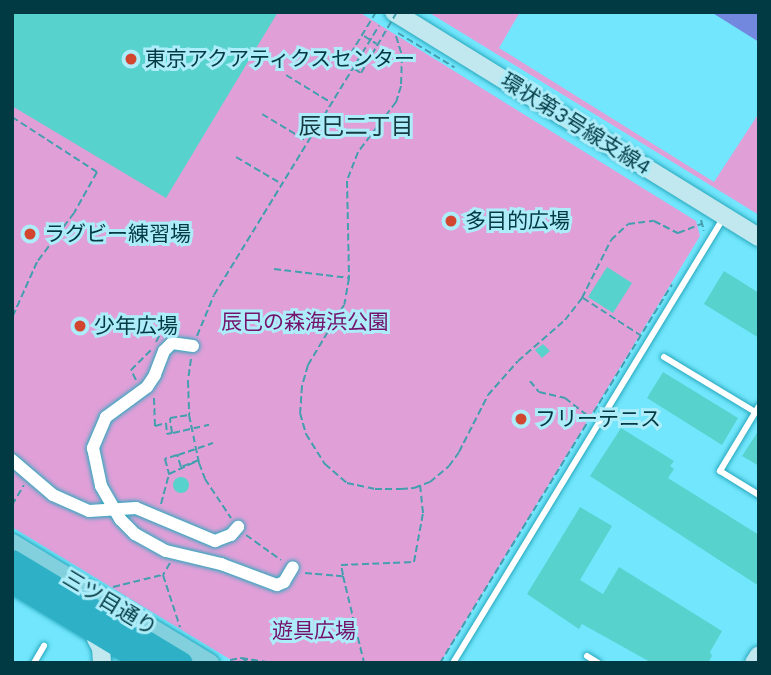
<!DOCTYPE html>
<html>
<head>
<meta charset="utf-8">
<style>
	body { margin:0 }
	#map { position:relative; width:771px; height:675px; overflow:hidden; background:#72e6fc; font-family:"Work Sans","Noto Sans JP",sans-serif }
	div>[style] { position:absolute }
	.green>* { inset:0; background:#e19fd8 }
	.water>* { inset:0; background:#7288df }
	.building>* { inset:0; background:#57d2cd }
	.round { border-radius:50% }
	.path>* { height:2px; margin-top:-1px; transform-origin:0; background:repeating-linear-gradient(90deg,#439eae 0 7px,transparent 0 10.5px) }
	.roads { filter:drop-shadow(0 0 2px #27a8bd) drop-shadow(0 0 2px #27a8bd) }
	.lane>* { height:6px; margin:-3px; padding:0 3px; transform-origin:3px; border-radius:3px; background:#fff }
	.street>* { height:12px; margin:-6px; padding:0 6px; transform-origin:6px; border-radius:6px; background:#fff }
	.secondary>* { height:18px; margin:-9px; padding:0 9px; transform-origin:9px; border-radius:9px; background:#c0e8ee }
	.primary>* { height:19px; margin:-9.5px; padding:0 9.5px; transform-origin:9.5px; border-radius:9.5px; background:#82d0dd }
	.highway>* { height:23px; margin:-11.5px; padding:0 11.5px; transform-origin:11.5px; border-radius:11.5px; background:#2eb1c7 }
	.path-bridge>* { height:2px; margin-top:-1px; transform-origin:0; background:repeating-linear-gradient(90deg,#439eae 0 7px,transparent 0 10.5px) }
	.dots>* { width:19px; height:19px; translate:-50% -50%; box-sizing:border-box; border:4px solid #adecf9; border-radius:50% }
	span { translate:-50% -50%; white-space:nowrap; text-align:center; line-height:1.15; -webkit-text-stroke:6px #adecf9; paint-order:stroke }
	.poi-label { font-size:21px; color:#023a43 }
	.left { translate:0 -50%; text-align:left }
	.street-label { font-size:21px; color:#023a43 }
	.park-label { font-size:21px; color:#73116b }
	.neighbourhood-label { font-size:23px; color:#153a41 }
	.frame { position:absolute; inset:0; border:14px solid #023a43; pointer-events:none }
</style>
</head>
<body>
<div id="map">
	<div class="green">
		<div style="clip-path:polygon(12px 12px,359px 12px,696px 221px,700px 236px,440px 663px,236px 663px,12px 527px)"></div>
		<div style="clip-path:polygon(428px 12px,520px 12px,499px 48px,714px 182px,759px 113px,759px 215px)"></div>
	</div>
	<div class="water">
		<div style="clip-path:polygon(711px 12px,759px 12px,759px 42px)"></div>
	</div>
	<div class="building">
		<div style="clip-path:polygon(12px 12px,278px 12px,166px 198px,12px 106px)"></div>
		<div style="clip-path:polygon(607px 267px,632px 283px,613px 313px,588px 297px)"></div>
		<div style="clip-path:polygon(724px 271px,759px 293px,759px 338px,704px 304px)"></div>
		<div style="clip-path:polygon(543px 344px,550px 351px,542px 358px,535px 350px)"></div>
		<div style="clip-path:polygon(663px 372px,738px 418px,722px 445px,647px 398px)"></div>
		<div style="clip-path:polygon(621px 428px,674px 461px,670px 466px,674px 469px,668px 478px,759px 535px,759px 586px,590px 476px)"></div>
		<div style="clip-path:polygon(759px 430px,759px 466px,742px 456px)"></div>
		<div class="round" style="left:173px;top:477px;width:16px;height:16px"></div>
		<div style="clip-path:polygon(580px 507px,612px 526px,580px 580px,603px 594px,619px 567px,722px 631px,710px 652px,712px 656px,708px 663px,652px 663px,582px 624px,579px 629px,527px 594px)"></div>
	</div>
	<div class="path">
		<div style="left:398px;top:33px;width:66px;rotate:31.3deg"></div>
		<div style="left:396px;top:36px;width:21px;rotate:73deg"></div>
		<div style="left:402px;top:56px;width:30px;rotate:92deg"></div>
		<div style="left:401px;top:86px;width:17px;rotate:107deg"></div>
		<div style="left:396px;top:102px;width:63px;rotate:127.2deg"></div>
		<div style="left:358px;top:152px;width:31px;rotate:111deg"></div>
		<div style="left:347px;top:181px;width:97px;rotate:88.8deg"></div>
		<div style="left:349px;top:278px;width:27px;rotate:100deg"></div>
		<div style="left:344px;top:305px;width:70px;rotate:121deg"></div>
		<div style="left:308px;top:365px;width:22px;rotate:106deg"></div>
		<div style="left:302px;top:386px;width:27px;rotate:94deg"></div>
		<div style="left:300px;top:413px;width:22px;rotate:74deg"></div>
		<div style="left:306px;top:434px;width:36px;rotate:58deg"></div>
		<div style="left:325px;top:464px;width:29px;rotate:41deg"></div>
		<div style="left:347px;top:483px;width:29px;rotate:12deg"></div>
		<div style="left:375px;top:489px;width:26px"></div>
		<div style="left:401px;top:489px;width:13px;rotate:-4deg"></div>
		<div style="left:414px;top:488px;width:17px;rotate:-21deg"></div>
		<div style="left:430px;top:482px;width:25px;rotate:-40deg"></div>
		<div style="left:449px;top:466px;width:17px;rotate:-54deg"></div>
		<div style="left:459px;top:452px;width:64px;rotate:-63deg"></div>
		<div style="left:488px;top:395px;width:45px;rotate:-48.6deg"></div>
		<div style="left:518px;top:361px;width:62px;rotate:-41.1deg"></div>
		<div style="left:565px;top:320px;width:28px;rotate:-52deg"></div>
		<div style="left:582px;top:298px;width:65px;rotate:-63.4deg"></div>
		<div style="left:611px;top:240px;width:23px;rotate:-43deg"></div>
		<div style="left:628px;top:224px;width:26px;rotate:-7deg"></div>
		<div style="left:654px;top:221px;width:27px;rotate:27deg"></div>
		<div style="left:678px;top:233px;width:26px;rotate:-21deg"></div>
		<div style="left:286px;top:75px;width:52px;rotate:31.5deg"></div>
		<div style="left:262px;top:114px;width:52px;rotate:31deg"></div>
		<div style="left:12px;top:117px;width:101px;rotate:32.9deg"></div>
		<div style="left:97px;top:172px;width:47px;rotate:119.3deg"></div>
		<div style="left:74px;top:213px;width:61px;rotate:127.1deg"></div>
		<div style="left:37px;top:262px;width:61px;rotate:114.1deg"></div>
		<div style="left:236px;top:157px;width:53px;rotate:30.4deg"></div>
		<div style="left:701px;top:220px;width:11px;rotate:75deg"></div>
		<div style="left:274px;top:269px;width:76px;rotate:6.8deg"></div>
		<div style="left:583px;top:298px;width:68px;rotate:33deg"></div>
		<div style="left:315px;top:320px;width:19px;rotate:32deg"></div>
		<div style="left:197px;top:336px;width:44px;rotate:-67.5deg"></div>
		<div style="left:214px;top:295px;width:316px;rotate:-58.5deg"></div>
		<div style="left:156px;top:342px;width:21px;rotate:-62deg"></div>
		<div style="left:166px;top:323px;width:6px;rotate:18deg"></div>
		<div style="left:172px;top:325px;width:7px;rotate:82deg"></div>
		<div style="left:191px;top:359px;width:22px;rotate:98deg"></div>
		<div style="left:188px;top:381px;width:34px;rotate:88deg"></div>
		<div style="left:189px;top:415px;width:49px;rotate:78.2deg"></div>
		<div style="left:199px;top:463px;width:17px;rotate:69deg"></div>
		<div style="left:205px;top:479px;width:47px;rotate:56.3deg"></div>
		<div style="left:136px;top:380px;width:11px;rotate:-117deg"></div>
		<div style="left:131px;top:370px;width:28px;rotate:-45deg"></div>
		<div style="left:530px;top:381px;width:14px;rotate:51deg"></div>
		<div style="left:539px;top:392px;width:27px;rotate:13deg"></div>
		<div style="left:565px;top:398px;width:29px;rotate:38deg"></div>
		<div style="left:154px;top:398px;width:28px;rotate:88deg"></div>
		<div style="left:155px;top:426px;width:11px;rotate:-15deg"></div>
		<div style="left:166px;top:423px;width:11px;rotate:85deg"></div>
		<div style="left:167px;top:434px;width:5px;rotate:-11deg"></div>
		<div style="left:172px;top:433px;width:15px;rotate:-98deg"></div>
		<div style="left:170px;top:418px;width:19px;rotate:-9deg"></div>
		<div style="left:173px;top:433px;width:37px;rotate:-13deg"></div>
		<div style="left:178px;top:455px;width:37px;rotate:-19deg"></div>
		<div style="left:161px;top:504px;width:31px;rotate:-75deg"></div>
		<div style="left:169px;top:474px;width:33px;rotate:-25deg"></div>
		<div style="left:199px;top:460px;width:19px;rotate:159deg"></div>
		<div style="left:181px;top:467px;width:13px;rotate:-108deg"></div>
		<div style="left:177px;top:455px;width:13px;rotate:162deg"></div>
		<div style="left:165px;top:459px;width:16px;rotate:75deg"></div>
		<div style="left:12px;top:505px;width:23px;rotate:-59deg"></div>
		<div style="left:246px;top:535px;width:43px;rotate:35.5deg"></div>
		<div style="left:170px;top:563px;width:14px;rotate:120deg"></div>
		<div style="left:163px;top:575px;width:55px;rotate:71.9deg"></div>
		<div style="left:305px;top:573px;width:38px;rotate:5deg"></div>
		<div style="left:343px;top:576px;width:89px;rotate:76.4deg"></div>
		<div style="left:343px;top:575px;width:10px;rotate:-101deg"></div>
		<div style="left:341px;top:565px;width:73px;rotate:-2.4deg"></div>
		<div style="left:414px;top:562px;width:50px;rotate:-79.6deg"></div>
		<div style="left:423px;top:513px;width:27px;rotate:-96deg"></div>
		<div style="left:113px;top:587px;width:50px;rotate:-13.8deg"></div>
		<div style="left:242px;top:658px;width:9px;rotate:36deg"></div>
		<div style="left:230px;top:660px;width:11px;rotate:-10deg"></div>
		<div style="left:241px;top:658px;width:31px;rotate:9deg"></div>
		<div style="left:440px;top:663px;width:444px;rotate:-58.5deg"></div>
	</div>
	<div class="roads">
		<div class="lane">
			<div style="left:664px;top:357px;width:106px;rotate:31.1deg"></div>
			<div style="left:759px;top:406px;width:76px;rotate:121deg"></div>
			<div style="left:720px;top:471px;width:46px;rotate:31.6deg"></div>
			<div style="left:587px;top:656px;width:13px;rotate:32deg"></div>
			<div style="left:34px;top:663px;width:20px;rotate:-60deg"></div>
			<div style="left:453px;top:663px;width:522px;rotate:-58.72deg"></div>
		</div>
		<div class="street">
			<div style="left:193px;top:346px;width:21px;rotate:-172deg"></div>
			<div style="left:172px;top:343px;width:11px;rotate:135deg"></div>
			<div style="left:164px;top:351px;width:26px;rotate:111deg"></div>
			<div style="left:155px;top:375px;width:14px;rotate:124deg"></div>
			<div style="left:147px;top:387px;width:51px;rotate:143.8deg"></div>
			<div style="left:106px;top:417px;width:34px;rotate:113deg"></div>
			<div style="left:93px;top:448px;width:39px;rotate:78deg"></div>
			<div style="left:101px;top:486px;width:39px;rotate:60deg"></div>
			<div style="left:121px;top:520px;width:20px;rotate:45deg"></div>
			<div style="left:135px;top:534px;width:35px;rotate:29deg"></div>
			<div style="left:166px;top:551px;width:57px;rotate:13.3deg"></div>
			<div style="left:221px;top:564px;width:60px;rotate:20.6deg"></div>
			<div style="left:277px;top:585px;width:8px;rotate:-23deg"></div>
			<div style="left:284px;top:582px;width:17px;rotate:-59deg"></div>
			<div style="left:12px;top:460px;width:54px;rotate:40.5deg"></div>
			<div style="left:53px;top:495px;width:39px;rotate:24deg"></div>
			<div style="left:89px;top:511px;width:47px;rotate:-3.7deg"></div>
			<div style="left:136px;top:508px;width:86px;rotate:22.7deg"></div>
			<div style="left:215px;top:541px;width:17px;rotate:-21deg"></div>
			<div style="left:231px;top:535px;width:11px;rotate:-49deg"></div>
		</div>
		<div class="secondary">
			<div style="left:394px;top:12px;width:429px;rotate:31.7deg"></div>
			<div style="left:96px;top:639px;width:10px;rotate:61deg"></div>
			<div style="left:101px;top:648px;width:15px;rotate:86deg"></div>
			<div style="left:754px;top:663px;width:9px;rotate:-58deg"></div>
		</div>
		<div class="primary">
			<div style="left:12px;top:543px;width:231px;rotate:31.3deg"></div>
		</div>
		<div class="highway">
			<div style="left:12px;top:561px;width:197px;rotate:31.1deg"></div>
			<div style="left:12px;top:581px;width:159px;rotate:31.1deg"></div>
		</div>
	</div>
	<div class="path-bridge">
		<div style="left:376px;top:12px;width:60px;rotate:121.3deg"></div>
		<div style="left:345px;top:63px;width:19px;rotate:32deg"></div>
		<div style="left:361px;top:73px;width:71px;rotate:-59.5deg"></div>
		<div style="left:364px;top:36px;width:15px;rotate:32deg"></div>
	</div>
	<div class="dots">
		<div style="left:131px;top:59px;background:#d24630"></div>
		<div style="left:451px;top:221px;background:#d24630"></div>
		<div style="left:30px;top:234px;background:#d24630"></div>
		<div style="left:80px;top:326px;background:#d24630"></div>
		<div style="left:521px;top:419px;background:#d24630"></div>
	</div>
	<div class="poi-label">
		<span class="left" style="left:145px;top:59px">東京アクアティクスセンター</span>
		<span class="left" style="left:465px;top:221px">多目的広場</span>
		<span class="left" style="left:44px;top:234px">ラグビー練習場</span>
		<span class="left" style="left:94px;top:326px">少年広場</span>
		<span class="left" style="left:535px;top:419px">フリーテニス</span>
	</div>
	<div class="street-label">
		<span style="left:576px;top:124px;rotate:32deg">環状第3号線支線4</span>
		<span style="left:110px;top:603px;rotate:31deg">三ツ目通り</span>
	</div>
	<div class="park-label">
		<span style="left:305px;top:322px">辰巳の森海浜公園</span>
		<span style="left:314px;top:631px">遊具広場</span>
	</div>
	<div class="neighbourhood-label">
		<span style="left:356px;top:127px">辰巳二丁目</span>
	</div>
	<div class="frame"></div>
</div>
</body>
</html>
